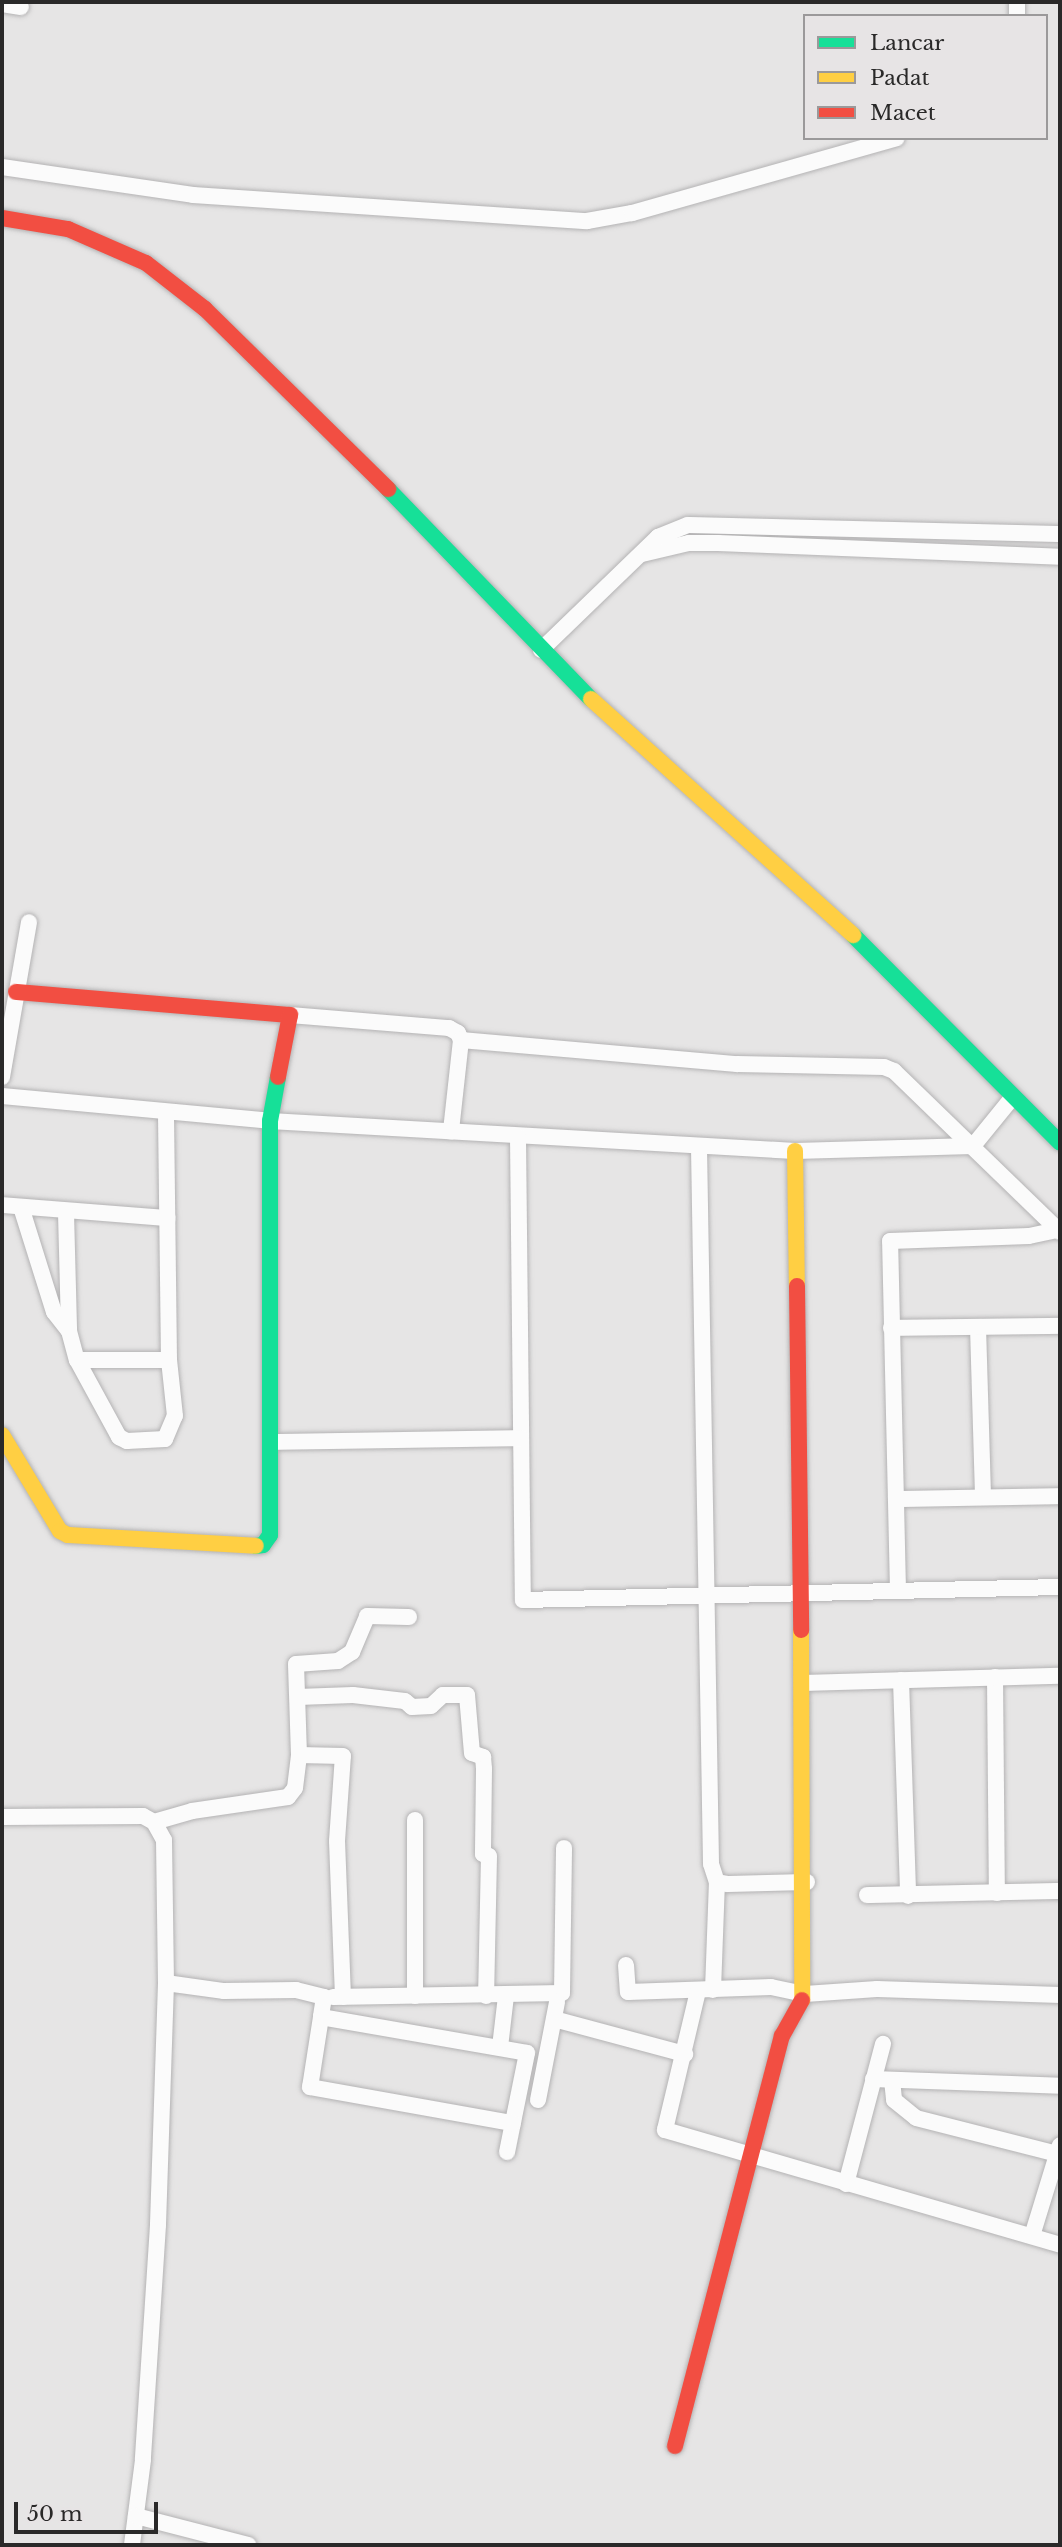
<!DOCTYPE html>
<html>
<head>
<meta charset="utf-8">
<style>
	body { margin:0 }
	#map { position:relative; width:1062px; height:2547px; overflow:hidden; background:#e6e5e5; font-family:"Libre Baskerville",serif }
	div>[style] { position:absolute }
	.roads { filter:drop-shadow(0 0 2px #b4b3b4) drop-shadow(0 0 2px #b4b3b4) }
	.street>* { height:16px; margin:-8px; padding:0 8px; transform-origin:8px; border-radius:8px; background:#fbfbfb }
	.fast>* { height:16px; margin:-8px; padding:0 8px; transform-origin:8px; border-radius:8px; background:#16e098 }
	.slow>* { height:16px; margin:-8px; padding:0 8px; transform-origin:8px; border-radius:8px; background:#ffcf43 }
	.jam>* { height:16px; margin:-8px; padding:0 8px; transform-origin:8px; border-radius:8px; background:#f24e42 }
	span { translate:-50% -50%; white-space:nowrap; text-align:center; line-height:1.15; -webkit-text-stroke:7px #e7e4e5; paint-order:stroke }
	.frame { position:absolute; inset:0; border:4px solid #2a2929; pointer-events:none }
	.legend { position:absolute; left:803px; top:14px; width:245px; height:126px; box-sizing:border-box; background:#e7e4e5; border:2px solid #9b999a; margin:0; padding:9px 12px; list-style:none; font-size:21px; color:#2a2929 }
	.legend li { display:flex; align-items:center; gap:14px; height:35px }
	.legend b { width:35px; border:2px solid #9b999a }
	.scale { position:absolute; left:14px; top:2502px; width:144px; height:32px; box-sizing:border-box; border:4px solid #2a2929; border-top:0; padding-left:9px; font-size:21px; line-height:24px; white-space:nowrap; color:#2a2929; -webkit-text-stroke:5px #e7e4e5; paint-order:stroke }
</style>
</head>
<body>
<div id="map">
	<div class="roads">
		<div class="street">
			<div style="left:2px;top:4px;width:19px;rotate:9deg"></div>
			<div style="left:1017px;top:16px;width:14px;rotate:-90deg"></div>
			<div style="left:2px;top:167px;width:193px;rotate:8.3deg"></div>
			<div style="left:193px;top:195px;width:395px;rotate:3.8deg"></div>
			<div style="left:587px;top:221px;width:46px;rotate:-10.1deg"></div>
			<div style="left:632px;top:213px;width:275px;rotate:-15.8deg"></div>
			<div style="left:642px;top:554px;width:48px;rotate:-13.2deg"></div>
			<div style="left:689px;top:543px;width:29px"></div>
			<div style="left:718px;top:543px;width:342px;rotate:2.3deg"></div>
			<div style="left:541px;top:650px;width:163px;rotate:-44deg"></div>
			<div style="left:658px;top:537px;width:32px;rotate:-22deg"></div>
			<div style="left:688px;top:525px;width:372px;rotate:1.4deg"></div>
			<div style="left:290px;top:1015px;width:160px;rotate:4.7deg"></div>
			<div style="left:449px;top:1028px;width:10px;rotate:29deg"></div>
			<div style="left:458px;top:1033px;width:8px;rotate:67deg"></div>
			<div style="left:461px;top:1040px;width:92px;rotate:96.3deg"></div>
			<div style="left:461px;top:1040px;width:277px;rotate:5deg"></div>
			<div style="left:737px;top:1064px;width:147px;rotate:1.2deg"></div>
			<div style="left:884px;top:1067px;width:11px;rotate:22deg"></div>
			<div style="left:894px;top:1071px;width:231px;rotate:44.1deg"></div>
			<div style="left:2px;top:1077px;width:157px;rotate:-80.1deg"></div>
			<div style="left:2px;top:1096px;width:269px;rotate:5.3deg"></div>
			<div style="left:270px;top:1121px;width:526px;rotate:3.27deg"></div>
			<div style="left:795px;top:1151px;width:178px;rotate:-1.6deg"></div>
			<div style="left:973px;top:1146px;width:62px;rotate:-50.9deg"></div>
			<div style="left:518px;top:1137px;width:463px;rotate:89.4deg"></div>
			<div style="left:523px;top:1600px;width:537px;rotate:-1.39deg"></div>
			<div style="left:699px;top:1147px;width:717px;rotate:89.04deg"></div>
			<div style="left:711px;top:1864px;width:19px;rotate:72deg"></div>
			<div style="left:717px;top:1882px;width:10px;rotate:11deg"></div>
			<div style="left:727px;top:1884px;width:80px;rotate:-1.4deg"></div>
			<div style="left:2px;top:1205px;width:166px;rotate:4.5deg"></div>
			<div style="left:21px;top:1207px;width:110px;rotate:72.6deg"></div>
			<div style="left:54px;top:1312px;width:24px;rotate:52deg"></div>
			<div style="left:66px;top:1213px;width:118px;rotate:88.5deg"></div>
			<div style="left:69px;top:1331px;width:30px;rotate:75deg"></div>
			<div style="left:77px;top:1360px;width:88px;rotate:61.4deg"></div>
			<div style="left:119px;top:1437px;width:9px;rotate:27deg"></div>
			<div style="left:127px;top:1441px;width:38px;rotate:-3deg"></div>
			<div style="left:165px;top:1439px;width:25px;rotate:-67deg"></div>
			<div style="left:175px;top:1416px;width:56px;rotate:-96.1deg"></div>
			<div style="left:169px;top:1360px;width:247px;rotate:-90.7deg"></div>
			<div style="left:978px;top:1327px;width:170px;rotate:88.3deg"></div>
			<div style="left:891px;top:1328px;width:169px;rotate:-0.7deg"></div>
			<div style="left:77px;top:1360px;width:92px"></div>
			<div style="left:271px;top:1442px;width:250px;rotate:-0.9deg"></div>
			<div style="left:896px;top:1499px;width:164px;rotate:-1deg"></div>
			<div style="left:898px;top:1590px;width:349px;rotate:-91.3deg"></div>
			<div style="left:890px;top:1241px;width:139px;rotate:-2.1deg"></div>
			<div style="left:1029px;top:1236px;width:30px;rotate:-12deg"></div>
			<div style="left:995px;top:1677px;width:216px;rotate:89.5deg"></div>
			<div style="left:901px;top:1680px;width:216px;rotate:88.1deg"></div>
			<div style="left:802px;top:1683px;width:258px;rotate:-1.6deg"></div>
			<div style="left:298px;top:1697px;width:55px;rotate:-2.1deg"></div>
			<div style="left:353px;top:1695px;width:52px;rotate:6.6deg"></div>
			<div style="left:405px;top:1701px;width:9px;rotate:41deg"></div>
			<div style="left:412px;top:1707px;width:19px;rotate:-3deg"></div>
			<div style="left:431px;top:1706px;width:16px;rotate:-43deg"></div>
			<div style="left:443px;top:1695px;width:24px"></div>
			<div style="left:467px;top:1695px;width:58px;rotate:85.1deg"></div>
			<div style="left:472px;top:1753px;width:12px;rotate:20deg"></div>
			<div style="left:483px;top:1757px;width:12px;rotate:85deg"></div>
			<div style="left:484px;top:1769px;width:85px;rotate:90.7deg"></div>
			<div style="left:483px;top:1854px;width:6px;rotate:18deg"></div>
			<div style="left:489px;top:1856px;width:140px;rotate:91.2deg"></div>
			<div style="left:2px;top:1817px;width:141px;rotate:-0.4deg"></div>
			<div style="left:143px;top:1816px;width:13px;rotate:29deg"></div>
			<div style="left:154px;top:1822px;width:21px;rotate:61deg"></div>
			<div style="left:164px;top:1840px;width:143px;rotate:89.2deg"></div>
			<div style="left:166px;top:1983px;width:242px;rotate:91.9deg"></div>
			<div style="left:158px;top:2225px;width:235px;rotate:93.7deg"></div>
			<div style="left:143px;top:2460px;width:86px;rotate:97.4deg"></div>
			<div style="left:415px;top:1820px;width:176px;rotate:90deg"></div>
			<div style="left:154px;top:1822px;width:40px;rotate:-16deg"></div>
			<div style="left:192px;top:1811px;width:97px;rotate:-8.3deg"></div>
			<div style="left:288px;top:1797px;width:11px;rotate:-52deg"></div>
			<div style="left:295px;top:1788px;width:33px;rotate:-83deg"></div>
			<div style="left:867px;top:1895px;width:193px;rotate:-1.2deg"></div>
			<div style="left:626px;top:1965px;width:27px;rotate:86deg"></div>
			<div style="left:628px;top:1992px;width:143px;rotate:-2deg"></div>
			<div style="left:771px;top:1987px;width:35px;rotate:12deg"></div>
			<div style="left:805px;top:1994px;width:72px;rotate:-4deg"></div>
			<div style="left:877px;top:1989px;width:183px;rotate:1.9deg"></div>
			<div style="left:166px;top:1983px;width:59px;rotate:7.9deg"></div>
			<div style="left:224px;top:1991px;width:72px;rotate:-0.8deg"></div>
			<div style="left:296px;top:1990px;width:29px;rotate:14deg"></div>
			<div style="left:324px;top:1997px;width:20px;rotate:99deg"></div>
			<div style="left:321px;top:2017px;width:209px;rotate:9.9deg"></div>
			<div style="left:527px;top:2053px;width:101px;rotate:101.4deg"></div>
			<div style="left:713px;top:1990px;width:108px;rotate:-87.9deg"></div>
			<div style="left:698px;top:1991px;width:143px;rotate:103.4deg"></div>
			<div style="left:665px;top:2130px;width:411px;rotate:16.2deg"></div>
			<div style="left:333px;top:1997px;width:229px;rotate:-1deg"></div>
			<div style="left:562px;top:1993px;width:145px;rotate:-89.2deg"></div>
			<div style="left:343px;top:1997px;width:156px;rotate:-92.2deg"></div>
			<div style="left:337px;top:1841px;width:85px;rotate:-86deg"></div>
			<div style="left:343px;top:1756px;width:44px;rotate:-178.7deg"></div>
			<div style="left:299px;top:1755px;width:91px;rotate:-91.9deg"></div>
			<div style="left:296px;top:1664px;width:42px;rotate:-4.1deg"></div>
			<div style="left:338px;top:1661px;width:17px;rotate:-33deg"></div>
			<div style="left:352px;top:1652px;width:39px;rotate:-67deg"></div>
			<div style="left:367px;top:1616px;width:42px;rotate:1.4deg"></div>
			<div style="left:321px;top:2017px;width:71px;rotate:98.9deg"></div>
			<div style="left:310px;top:2087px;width:206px;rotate:10.1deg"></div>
			<div style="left:554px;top:2019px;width:136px;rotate:15deg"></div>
			<div style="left:500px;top:2047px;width:51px;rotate:-83.3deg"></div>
			<div style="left:873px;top:2079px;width:187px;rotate:2.1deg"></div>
			<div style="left:892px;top:2080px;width:20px;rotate:84deg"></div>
			<div style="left:894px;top:2100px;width:28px;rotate:39deg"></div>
			<div style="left:916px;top:2118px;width:146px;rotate:14.3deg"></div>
			<div style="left:538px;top:2100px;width:100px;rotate:-79deg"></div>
			<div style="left:846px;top:2184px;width:145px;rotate:-75.2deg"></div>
			<div style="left:1032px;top:2236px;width:95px;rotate:-72.9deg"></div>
			<div style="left:136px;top:2516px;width:116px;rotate:14.5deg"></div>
		</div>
		<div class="fast">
			<div style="left:388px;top:489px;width:292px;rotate:46deg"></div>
			<div style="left:853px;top:935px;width:293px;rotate:45.1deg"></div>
			<div style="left:256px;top:1546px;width:7px;rotate:-8deg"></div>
			<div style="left:263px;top:1545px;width:12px;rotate:-55deg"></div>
			<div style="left:270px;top:1535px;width:414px;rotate:-90deg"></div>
			<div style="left:270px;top:1121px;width:45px;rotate:-79.7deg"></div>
		</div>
		<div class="slow">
			<div style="left:591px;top:699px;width:353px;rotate:42deg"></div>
			<div style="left:795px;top:1151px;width:135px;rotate:89.2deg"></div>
			<div style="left:2px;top:1435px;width:112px;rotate:58.9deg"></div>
			<div style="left:60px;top:1531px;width:9px;rotate:27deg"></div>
			<div style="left:68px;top:1535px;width:188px;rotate:3.3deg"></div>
			<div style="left:801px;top:1630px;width:370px;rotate:89.8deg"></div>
		</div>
		<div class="jam">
			<div style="left:2px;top:218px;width:67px;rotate:9.5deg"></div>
			<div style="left:68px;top:229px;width:85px;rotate:23.6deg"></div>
			<div style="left:146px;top:263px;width:75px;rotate:37.9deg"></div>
			<div style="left:205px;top:309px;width:257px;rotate:44.5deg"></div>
			<div style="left:16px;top:992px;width:275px;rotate:4.8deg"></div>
			<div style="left:290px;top:1015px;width:63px;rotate:101deg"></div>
			<div style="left:797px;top:1286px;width:344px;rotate:89.3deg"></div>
			<div style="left:675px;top:2446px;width:424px;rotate:-75.4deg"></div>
			<div style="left:782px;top:2036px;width:41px;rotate:-60.9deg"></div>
		</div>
	</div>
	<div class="frame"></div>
	<ul class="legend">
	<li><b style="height:9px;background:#16e098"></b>Lancar</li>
	<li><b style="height:9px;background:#ffcf43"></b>Padat</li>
	<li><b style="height:9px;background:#f24e42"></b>Macet</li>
	</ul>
	<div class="scale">50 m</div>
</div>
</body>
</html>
